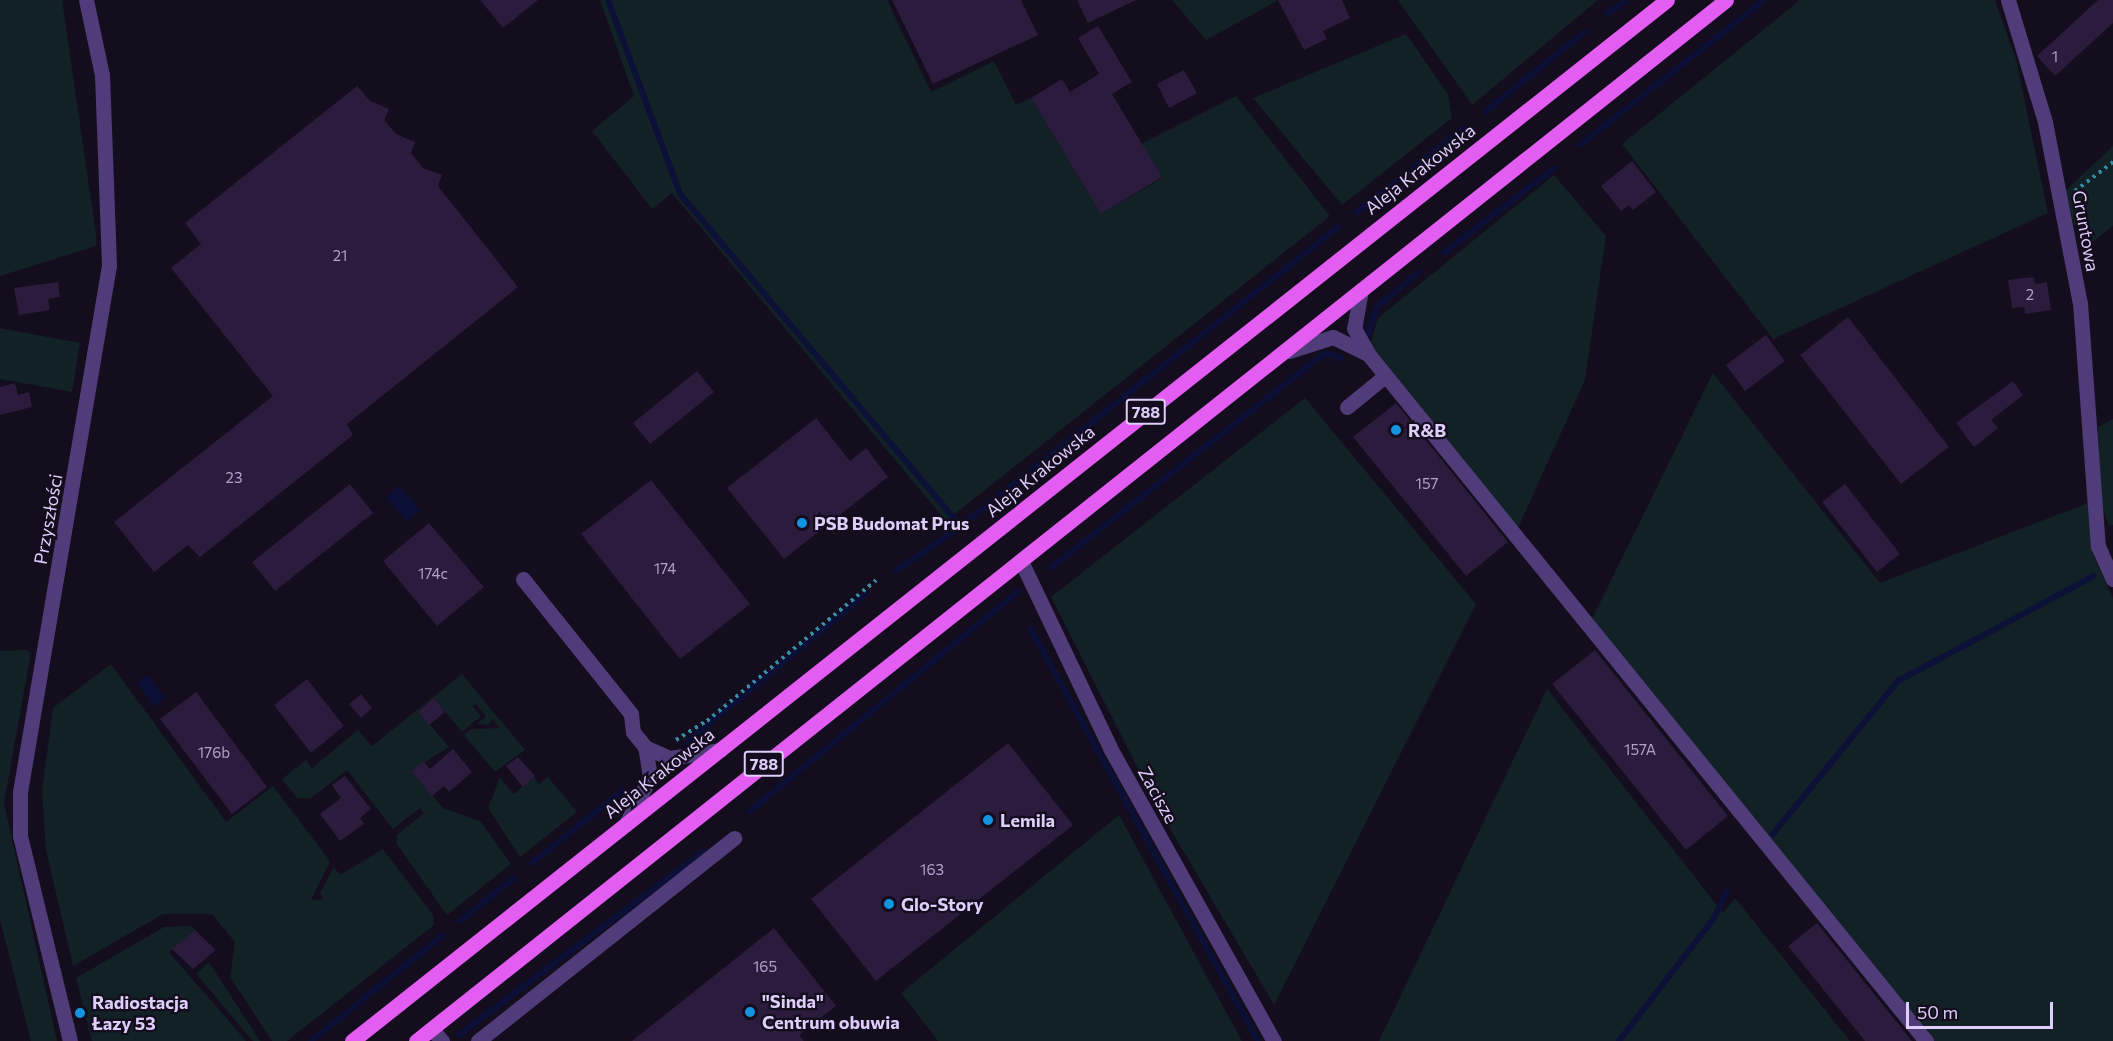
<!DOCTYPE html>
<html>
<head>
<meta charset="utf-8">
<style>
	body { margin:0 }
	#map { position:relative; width:2113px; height:1041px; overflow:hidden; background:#140d1d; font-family:Commissioner,sans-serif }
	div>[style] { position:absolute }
	.green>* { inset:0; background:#112126 }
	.water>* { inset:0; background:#0c1037 }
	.stream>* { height:6px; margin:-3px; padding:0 3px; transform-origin:3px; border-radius:3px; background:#0c1037 }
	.building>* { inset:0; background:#2b1b3c }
	.path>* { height:4px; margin-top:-2px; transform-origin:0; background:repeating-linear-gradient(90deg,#378da5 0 3px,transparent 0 7.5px) }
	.minor>* { height:15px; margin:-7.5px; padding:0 7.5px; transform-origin:7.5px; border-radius:7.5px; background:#4f3c78 }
	.major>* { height:15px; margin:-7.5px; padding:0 7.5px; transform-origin:7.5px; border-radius:7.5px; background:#e35df2 }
	.dots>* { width:16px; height:16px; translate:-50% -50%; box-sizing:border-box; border:3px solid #140d1d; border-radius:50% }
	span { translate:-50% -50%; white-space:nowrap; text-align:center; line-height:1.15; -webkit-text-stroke:4.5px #140d1d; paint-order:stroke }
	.number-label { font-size:15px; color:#b2a0cb }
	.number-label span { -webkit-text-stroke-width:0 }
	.shield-label span { padding:2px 4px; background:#140d1d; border:2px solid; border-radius:4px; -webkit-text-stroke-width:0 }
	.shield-label { font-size:16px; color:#dfcdfb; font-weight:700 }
	.street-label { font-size:18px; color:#dfcdfb }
	.poi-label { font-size:18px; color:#dfcdfb; font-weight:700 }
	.left { translate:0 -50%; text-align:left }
	.scale { position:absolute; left:1906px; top:1002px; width:147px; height:27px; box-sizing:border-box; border:3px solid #dfcdfb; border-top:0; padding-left:8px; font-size:18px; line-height:21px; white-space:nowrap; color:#dfcdfb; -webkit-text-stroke:4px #140d1d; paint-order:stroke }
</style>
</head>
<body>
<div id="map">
	<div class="green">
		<div style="clip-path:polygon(0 0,62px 0,96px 234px,96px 246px,0 276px)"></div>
		<div style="clip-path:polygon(600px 0,887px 0,931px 92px,994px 61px,1016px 105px,1031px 98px,1101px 214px,1162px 178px,1141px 144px,1236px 96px,1330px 216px,946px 521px,672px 193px,652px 209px,592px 131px,634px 96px)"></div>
		<div style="clip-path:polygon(1172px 0,1276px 0,1277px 1px,1206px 40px)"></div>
		<div style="clip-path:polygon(1398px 0,1598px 0,1472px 105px)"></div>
		<div style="clip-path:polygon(1800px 0,1995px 0,2016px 59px,2048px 213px,1773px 339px,1622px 144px)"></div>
		<div style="clip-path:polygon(1406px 34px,1448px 94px,1452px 118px,1342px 205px,1253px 98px)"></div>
		<div style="clip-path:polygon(2113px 146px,2113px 226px,2093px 241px,2074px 225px,2065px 191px)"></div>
		<div style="clip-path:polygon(1554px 175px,1606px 236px,1585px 380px,1518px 528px,1370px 345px,1378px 318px)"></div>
		<div style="clip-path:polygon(0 328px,80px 343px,72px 392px,0 379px)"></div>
		<div style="clip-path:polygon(1713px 373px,1880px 583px,2088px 503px,2094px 557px,2113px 598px,2113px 1041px,1932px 1041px,1592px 619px)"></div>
		<div style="clip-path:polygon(1305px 398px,1476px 604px,1274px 1005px,1158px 808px,1051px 597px)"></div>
		<div style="clip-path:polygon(2113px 419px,2113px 525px,2109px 525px,2099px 498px,2098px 427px)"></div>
		<div style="clip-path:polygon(26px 650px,31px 652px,4px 803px,57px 1041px,31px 1041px,0 920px,0 651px)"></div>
		<div style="clip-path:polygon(111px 664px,226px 822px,273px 786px,330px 861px,311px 900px,323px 899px,320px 893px,334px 867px,340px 875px,383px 849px,433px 915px,434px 925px,287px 1041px,272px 1041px,230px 977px,235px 942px,212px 914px,163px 914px,73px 966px,46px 850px,42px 790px,53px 708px)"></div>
		<div style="clip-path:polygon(462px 674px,525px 750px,495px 772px,464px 735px,471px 729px,499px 728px,493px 719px,488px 725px,477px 724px,486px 716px,476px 704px,472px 706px,481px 716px,462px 732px,434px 698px,418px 711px,449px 747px,411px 771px,443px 808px,480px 821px,511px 864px,447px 915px,396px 843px,397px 835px,424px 813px,420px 808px,393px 829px,347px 770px,311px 798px,297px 798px,282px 779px,306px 760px,312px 768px,358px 730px,372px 746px)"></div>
		<div style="clip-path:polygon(1547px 689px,1723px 913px,1735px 898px,1850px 1041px,1379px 1041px)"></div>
		<div style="clip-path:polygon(533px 777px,539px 784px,548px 777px,577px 812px,520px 857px,488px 808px,500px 778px,514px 794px)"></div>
		<div style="clip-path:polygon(1119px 815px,1242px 1041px,938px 1041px,901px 993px)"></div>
		<div style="clip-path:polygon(191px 926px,195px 930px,169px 952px,246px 1041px,92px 1041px,76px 978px,164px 927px)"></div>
		<div style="clip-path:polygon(209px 962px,260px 1041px,253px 1041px,196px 974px)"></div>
	</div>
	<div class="water">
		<div style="clip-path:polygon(399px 486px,420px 510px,407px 521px,386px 497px)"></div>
		<div style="clip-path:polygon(148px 675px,165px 698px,154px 706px,137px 683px)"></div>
	</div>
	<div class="stream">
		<div style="left:608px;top:0;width:207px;rotate:69.6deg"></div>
		<div style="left:680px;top:194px;width:435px;rotate:49.8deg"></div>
		<div style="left:1607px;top:14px;width:24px;rotate:-36deg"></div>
		<div style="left:1485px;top:112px;width:127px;rotate:-38.9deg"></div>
		<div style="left:1580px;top:145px;width:234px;rotate:-38.2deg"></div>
		<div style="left:1357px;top:212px;width:136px;rotate:-38.1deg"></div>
		<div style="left:1444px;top:253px;width:138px;rotate:-37.6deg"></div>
		<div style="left:1368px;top:334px;width:28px;rotate:-72deg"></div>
		<div style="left:1377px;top:307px;width:55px;rotate:-39.8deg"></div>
		<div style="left:1052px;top:567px;width:347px;rotate:-38.1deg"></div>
		<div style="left:1325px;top:353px;width:17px;rotate:17deg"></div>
		<div style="left:896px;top:571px;width:79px;rotate:-34.7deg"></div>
		<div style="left:961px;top:526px;width:481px;rotate:-38.4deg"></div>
		<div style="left:1030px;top:628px;width:472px;rotate:61.1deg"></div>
		<div style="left:687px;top:742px;width:231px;rotate:-39.6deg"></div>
		<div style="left:750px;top:811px;width:348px;rotate:-39.3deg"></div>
		<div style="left:1773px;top:834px;width:198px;rotate:-50.8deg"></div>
		<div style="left:1898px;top:681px;width:222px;rotate:-28.2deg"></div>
		<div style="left:532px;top:863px;width:115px;rotate:-38.7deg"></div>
		<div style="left:460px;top:921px;width:69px;rotate:-38.5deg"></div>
		<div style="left:459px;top:1035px;width:306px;rotate:-36.9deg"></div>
		<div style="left:311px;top:1041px;width:168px;rotate:-38.7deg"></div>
		<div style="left:1619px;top:1041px;width:155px;rotate:-52.3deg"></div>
		<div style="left:1714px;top:918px;width:30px;rotate:-64deg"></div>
	</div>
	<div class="building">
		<div style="clip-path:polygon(480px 0,538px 0,503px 28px)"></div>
		<div style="clip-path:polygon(892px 0,1021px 0,1038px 35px,933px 84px)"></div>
		<div style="clip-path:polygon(1077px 0,1136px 0,1088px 23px)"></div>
		<div style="clip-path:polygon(1278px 0,1342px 0,1350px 18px,1323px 31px,1327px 39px,1304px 50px)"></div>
		<div style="clip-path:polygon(2098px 0,2113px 0,2113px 23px,2055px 76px,2037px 56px)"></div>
		<div style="clip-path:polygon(1098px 26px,1132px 82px,1112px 94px,1162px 177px,1101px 214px,1031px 98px,1062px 79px,1070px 92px,1099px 74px,1078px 38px)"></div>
		<div style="clip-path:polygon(1184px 70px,1197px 93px,1169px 108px,1157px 84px)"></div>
		<div style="clip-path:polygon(357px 86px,370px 101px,389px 109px,384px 120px,396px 134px,415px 142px,411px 153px,423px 168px,442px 175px,438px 186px,518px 287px,347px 424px,353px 435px,200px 557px,188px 545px,154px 572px,114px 522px,273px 396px,171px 268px,201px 244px,185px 223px)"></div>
		<div style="clip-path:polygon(1632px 161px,1656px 192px,1633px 210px,1629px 205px,1621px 211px,1601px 186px)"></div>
		<div style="clip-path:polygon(2034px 277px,2035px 284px,2047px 282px,2051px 310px,2025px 314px,2024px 307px,2012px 308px,2008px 280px)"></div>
		<div style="clip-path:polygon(58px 282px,60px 297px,48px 299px,50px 310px,19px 315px,14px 288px)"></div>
		<div style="clip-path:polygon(1848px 317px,1949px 447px,1901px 484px,1800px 355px)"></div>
		<div style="clip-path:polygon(1766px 335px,1785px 361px,1745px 391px,1726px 365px)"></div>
		<div style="clip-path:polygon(697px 371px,714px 392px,650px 444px,633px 423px)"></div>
		<div style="clip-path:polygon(2013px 381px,2023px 395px,1991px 420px,1998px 428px,1974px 447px,1956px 423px)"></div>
		<div style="clip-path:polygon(15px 383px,18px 395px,29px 392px,32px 407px,0 415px,0 387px)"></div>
		<div style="clip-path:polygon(1396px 403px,1508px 542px,1466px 576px,1353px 437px)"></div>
		<div style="clip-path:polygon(816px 418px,850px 461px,866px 448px,888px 477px,784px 559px,727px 488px)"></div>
		<div style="clip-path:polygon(651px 480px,750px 604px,680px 659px,581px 534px)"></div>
		<div style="clip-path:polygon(350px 484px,373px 513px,275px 591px,252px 562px)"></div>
		<div style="clip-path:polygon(1845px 484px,1900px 554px,1877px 572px,1822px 502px)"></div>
		<div style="clip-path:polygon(429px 523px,484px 587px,437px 626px,383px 561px)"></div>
		<div style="clip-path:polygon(1595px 650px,1728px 816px,1686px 850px,1552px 684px)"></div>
		<div style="clip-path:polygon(307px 679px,344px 726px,311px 753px,274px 705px)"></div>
		<div style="clip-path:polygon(196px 692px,267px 787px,232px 814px,160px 719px)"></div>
		<div style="clip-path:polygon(361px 694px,372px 708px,361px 718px,349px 704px)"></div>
		<div style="clip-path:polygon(434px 698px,445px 712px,429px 725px,418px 712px)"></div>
		<div style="clip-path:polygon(1008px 743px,1073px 825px,876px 981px,811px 899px)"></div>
		<div style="clip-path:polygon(453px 749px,472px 772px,449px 792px,444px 786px,432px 796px,411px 771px,423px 761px,430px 769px)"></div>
		<div style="clip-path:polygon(518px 757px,535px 776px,523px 787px,506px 766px)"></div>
		<div style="clip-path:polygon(345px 776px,371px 809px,360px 818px,364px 824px,340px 841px,320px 814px,341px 798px,332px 785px)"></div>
		<div style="clip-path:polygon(1817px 923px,1912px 1041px,1865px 1041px,1788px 946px)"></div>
		<div style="clip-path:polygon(774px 928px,836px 1006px,799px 1035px,804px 1041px,632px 1041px)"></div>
		<div style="clip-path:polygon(195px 930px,216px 950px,193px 969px,172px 949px)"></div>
	</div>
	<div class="path">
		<div style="left:2075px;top:191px;width:48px;rotate:-37.3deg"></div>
		<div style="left:676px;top:740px;width:36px;rotate:-32deg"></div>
		<div style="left:707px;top:721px;width:220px;rotate:-39.8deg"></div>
	</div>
	<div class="minor">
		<div style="left:2008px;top:0;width:127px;rotate:73.1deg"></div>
		<div style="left:2045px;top:122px;width:184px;rotate:79.1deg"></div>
		<div style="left:2080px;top:303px;width:244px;rotate:85.8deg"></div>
		<div style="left:2098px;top:546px;width:36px;rotate:66deg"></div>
		<div style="left:1361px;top:290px;width:39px;rotate:100deg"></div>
		<div style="left:1354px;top:328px;width:31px;rotate:61deg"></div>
		<div style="left:1369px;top:355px;width:884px;rotate:50.93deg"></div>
		<div style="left:1289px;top:351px;width:46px;rotate:-17.7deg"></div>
		<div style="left:1333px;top:337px;width:37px;rotate:26deg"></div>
		<div style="left:1347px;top:407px;width:49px;rotate:-39.2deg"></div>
		<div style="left:1021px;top:561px;width:207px;rotate:64.5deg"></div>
		<div style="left:1110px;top:748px;width:336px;rotate:60.8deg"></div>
		<div style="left:523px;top:579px;width:173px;rotate:51.3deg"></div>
		<div style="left:631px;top:714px;width:18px;rotate:84deg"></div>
		<div style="left:633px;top:732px;width:19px;rotate:51deg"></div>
		<div style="left:645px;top:747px;width:27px;rotate:24deg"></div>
		<div style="left:670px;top:758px;width:51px;rotate:-9.1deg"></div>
		<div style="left:626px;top:824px;width:53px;rotate:-62.9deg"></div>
		<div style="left:650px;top:777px;width:30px;rotate:-99deg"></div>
		<div style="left:432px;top:1029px;width:16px;rotate:50deg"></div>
		<div style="left:70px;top:1041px;width:211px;rotate:-103.7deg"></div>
		<div style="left:20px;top:836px;width:44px;rotate:-90deg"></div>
		<div style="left:20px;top:792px;width:534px;rotate:-80.41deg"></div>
		<div style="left:109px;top:265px;width:190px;rotate:-92.1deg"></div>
		<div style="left:102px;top:75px;width:77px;rotate:-102deg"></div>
		<div style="left:478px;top:1041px;width:327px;rotate:-38.4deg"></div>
	</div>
	<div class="major">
		<div style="left:352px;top:1041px;width:1677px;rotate:-38.37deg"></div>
		<div style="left:416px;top:1041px;width:1673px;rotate:-38.47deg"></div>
	</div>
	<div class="dots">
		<div style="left:1396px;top:430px;background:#1294e1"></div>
		<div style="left:802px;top:523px;background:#1294e1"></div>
		<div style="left:988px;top:820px;background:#1294e1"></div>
		<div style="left:889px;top:904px;background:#1294e1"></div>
		<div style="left:750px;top:1012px;background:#1294e1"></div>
		<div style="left:80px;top:1013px;background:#1294e1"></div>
	</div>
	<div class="number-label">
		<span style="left:2055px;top:57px">1</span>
		<span style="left:340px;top:256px">21</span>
		<span style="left:2030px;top:295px">2</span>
		<span style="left:234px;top:478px">23</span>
		<span style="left:1427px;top:484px">157</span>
		<span style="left:665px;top:569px">174</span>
		<span style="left:433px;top:574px">174c</span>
		<span style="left:1640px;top:750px">157A</span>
		<span style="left:214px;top:753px">176b</span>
		<span style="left:932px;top:870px">163</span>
		<span style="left:765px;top:967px">165</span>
	</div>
	<div class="shield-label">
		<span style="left:1146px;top:412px">788</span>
		<span style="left:764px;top:764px">788</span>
	</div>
	<div class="street-label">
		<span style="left:1420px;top:169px;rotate:-38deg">Aleja Krakowska</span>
		<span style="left:2086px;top:231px;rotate:80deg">Gruntowa</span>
		<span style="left:1040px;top:471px;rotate:-39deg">Aleja Krakowska</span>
		<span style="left:48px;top:519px;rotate:-80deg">Przyszłości</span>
		<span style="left:659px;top:773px;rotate:-38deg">Aleja Krakowska</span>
		<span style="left:1158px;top:795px;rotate:61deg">Zacisze</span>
	</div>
	<div class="poi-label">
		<span class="left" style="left:1408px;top:430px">R&amp;B</span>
		<span class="left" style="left:814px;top:523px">PSB Budomat Prus</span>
		<span class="left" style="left:1000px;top:820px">Lemila</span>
		<span class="left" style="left:901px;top:904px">Glo-Story</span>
		<span class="left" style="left:762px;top:1012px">"Sinda"<br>Centrum obuwia</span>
		<span class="left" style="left:92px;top:1013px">Radiostacja<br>Łazy 53</span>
	</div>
	<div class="scale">50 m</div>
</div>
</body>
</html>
